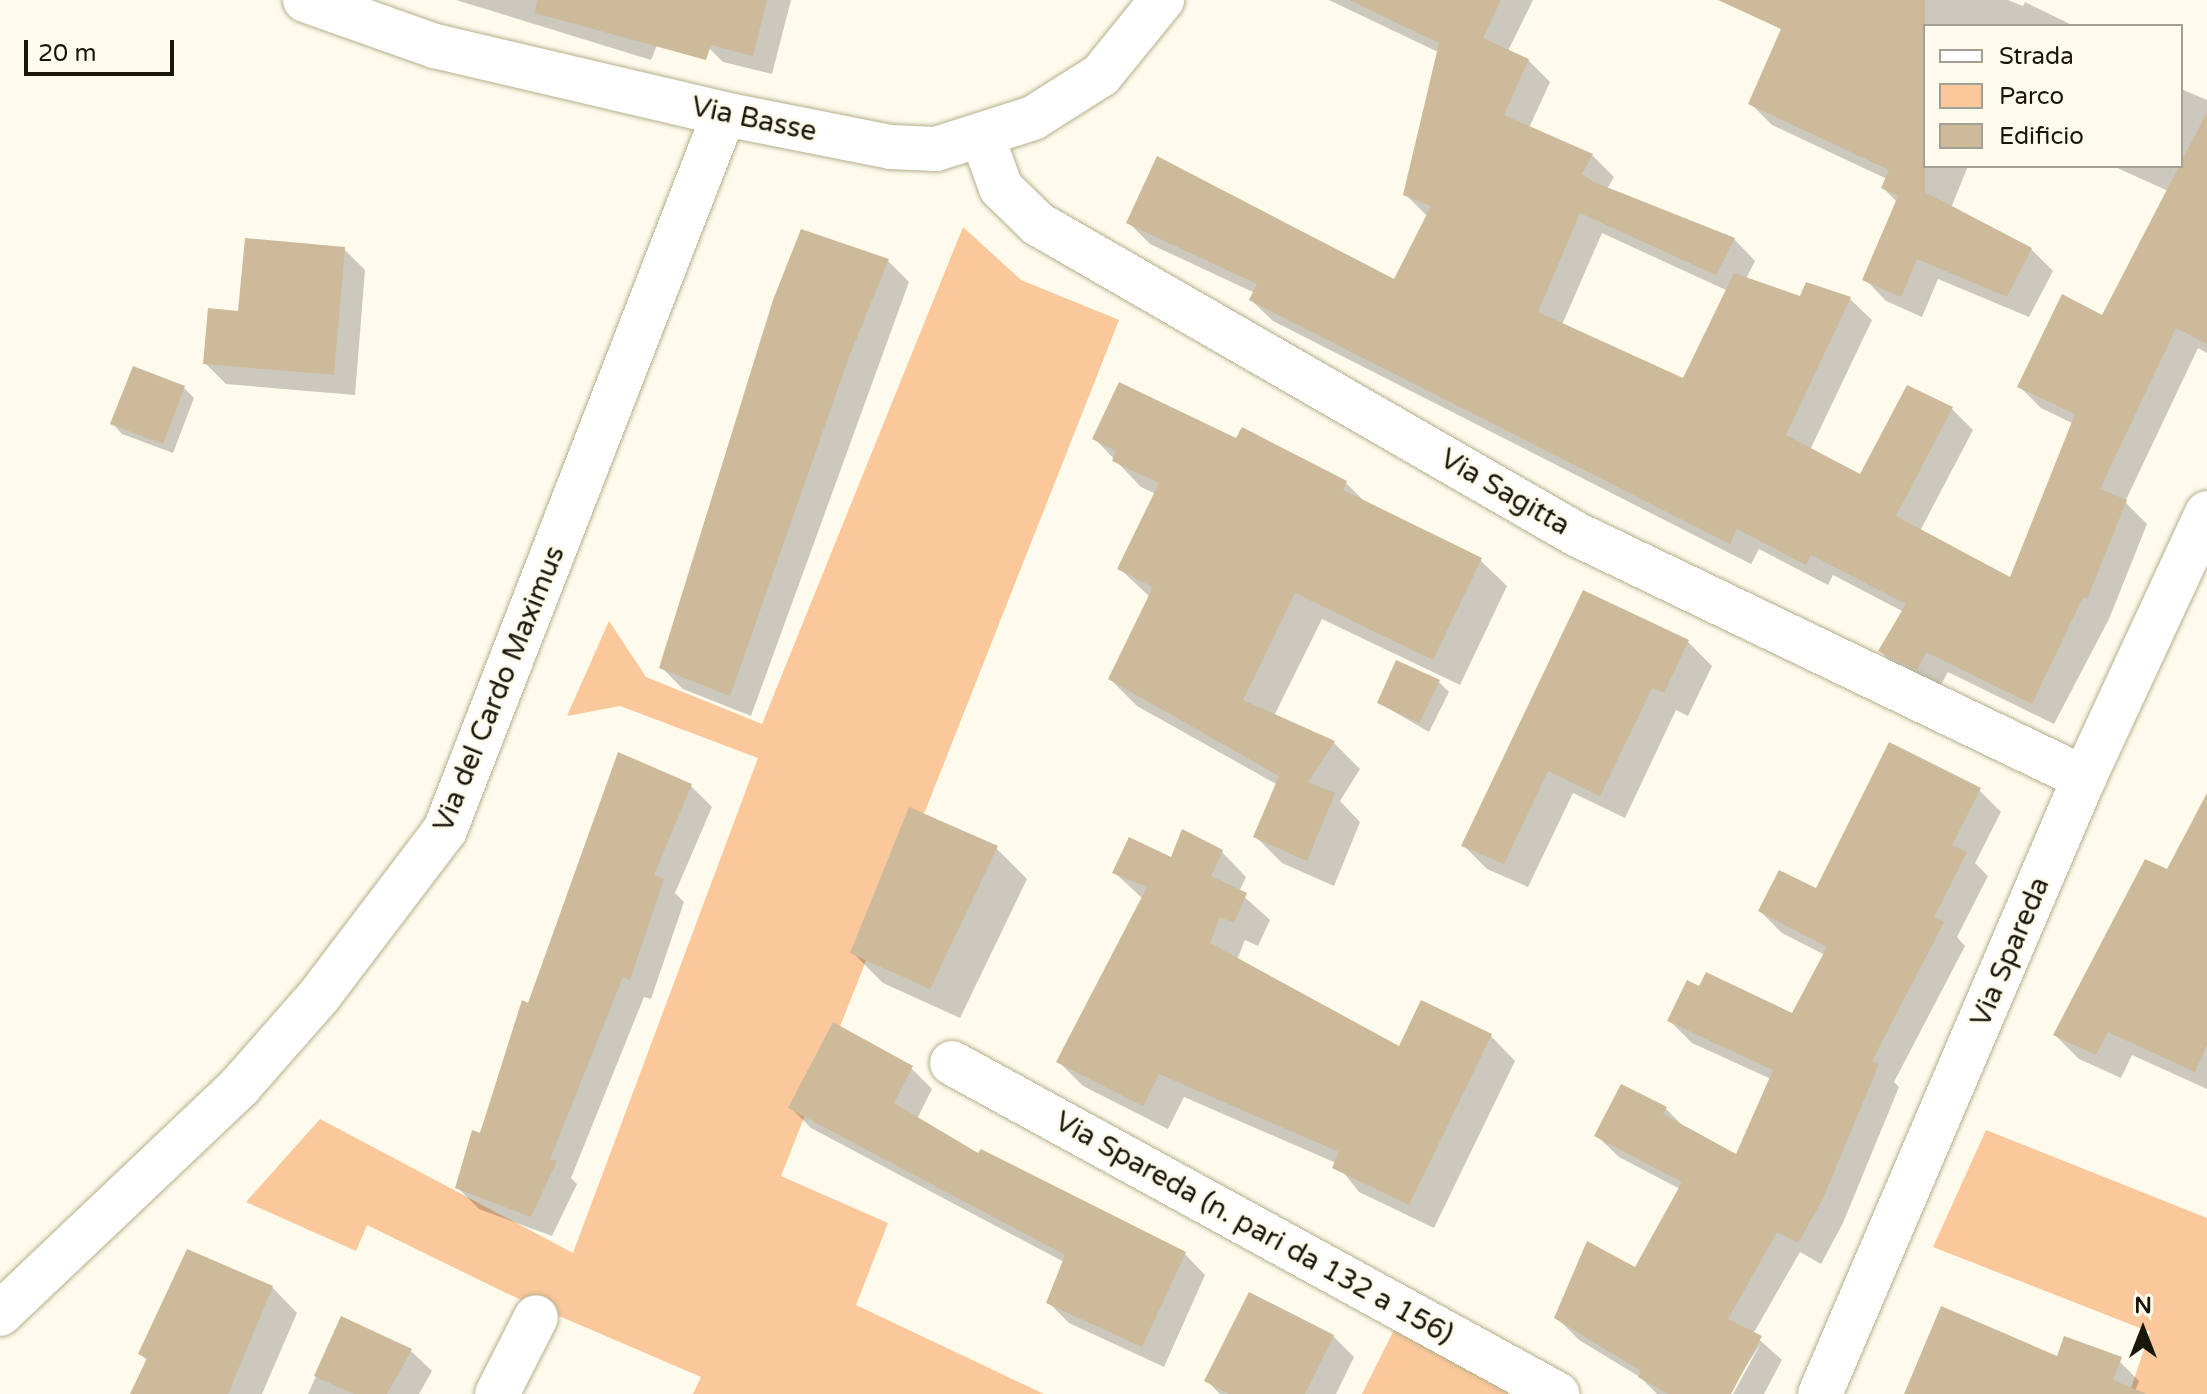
<!DOCTYPE html>
<html>
<head>
<meta charset="utf-8">
<style>
	body { margin:0 }
	#map { position:relative; width:2207px; height:1394px; overflow:hidden; background:#fefbed; font-family:"Varela Round",sans-serif }
	div>[style] { position:absolute }
	.green>* { inset:0; background:#fac89b }
	.shadow>* { inset:0; background:#0003 }
	.building>* { inset:0; background:#cdba9a }
	.roads { filter:drop-shadow(0 0 2px #b5af8c) drop-shadow(0 0 2px #b5af8c) }
	.minor>* { height:44px; margin:-22px; padding:0 22px; transform-origin:22px; border-radius:22px; background:#fff }
	span { translate:-50% -50%; white-space:nowrap; text-align:center; line-height:1.15; -webkit-text-stroke:6px #fefbed; paint-order:stroke }
	.street-label { font-size:28px; color:#19170a }
	.legend { position:absolute; left:1923px; top:24px; width:260px; height:144px; box-sizing:border-box; background:#fefbed; border:2px solid #a2a092; margin:0; padding:10px 14px; list-style:none; font-size:24px; color:#19170a }
	.legend li { display:flex; align-items:center; gap:16px; height:40px }
	.legend b { width:40px; border:2px solid #a2a092 }
	.north { position:absolute; left:2103px; top:1290px; width:80px; height:80px; -webkit-text-stroke:6px #fefbed; paint-order:stroke; rotate:0deg; font-size:22px; font-weight:700; line-height:32px; text-align:center; color:#19170a }
	.north::after { content:''; display:block; margin:auto; width:28px; height:36px; background:#19170a; clip-path:polygon(50% 0,100% 100%,50% 72%,0 100%) }
	.scale { position:absolute; left:24px; top:40px; width:150px; height:36px; box-sizing:border-box; border:4px solid #19170a; border-top:0; padding-left:10px; font-size:24px; line-height:28px; white-space:nowrap; color:#19170a; -webkit-text-stroke:6px #fefbed; paint-order:stroke }
</style>
</head>
<body>
<div id="map">
	<div class="green">
		<div style="clip-path:polygon(963px 227px,1021px 280px,1119px 320px,781px 1176px,888px 1223px,856px 1305px,1044px 1394px,693px 1394px,701px 1377px,508px 1294px,367px 1225px,356px 1251px,246px 1202px,320px 1119px,573px 1253px,758px 758px,620px 706px,567px 716px,609px 621px,646px 677px,762px 724px)"></div>
		<div style="clip-path:polygon(1986px 1130px,2207px 1218px,2207px 1394px,2129px 1394px,2150px 1332px,1933px 1247px)"></div>
		<div style="clip-path:polygon(1404px 1310px,1524px 1394px,1362px 1394px)"></div>
	</div>
	<div class="shadow">
		<div style="clip-path:polygon(456px 0,675px 0,651px 60px)"></div>
		<div style="clip-path:polygon(722px 0,791px 0,772px 74px,723px 62px,704px 43px)"></div>
		<div style="clip-path:polygon(evenodd,1329px 0,1533px 0,1508px 51px,1528px 60px,1550px 82px,1529px 128px,1592px 155px,1614px 177px,1607px 189px,1734px 239px,1755px 261px,1746px 279px,1801px 299px,1808px 284px,1850px 299px,1872px 320px,1810px 450px,1861px 476px,1952px 409px,1973px 430px,1920px 531px,2011px 580px,2074px 424px,2041px 408px,2020px 387px,2103px 318px,2168px 191px,2113px 166px,2181px 166px,2181px 89px,2207px 100px,2207px 353px,2198px 348px,2125px 502px,2147px 524px,2109px 619px,2054px 724px,1948px 672px,1938px 690px,1901px 672px,1880px 651px,1904px 612px,1833px 575px,1828px 585px,1759px 549px,1751px 564px,1273px 321px,1251px 300px,1255px 293px,1150px 244px,1128px 222px,1394px 282px,1428px 217px,1405px 194px,1438px 52px,1329px 0,1602px 233px,1728px 291px,1684px 381px,1562px 325px,1602px 233px)"></div>
		<div style="clip-path:polygon(1722px 0,2008px 0,2023px 6px,2025px 2px,2074px 26px,1925px 26px,1925px 166px,1968px 166px,1951px 208px,2031px 249px,2053px 271px,2029px 317px,1938px 279px,1922px 317px,1886px 301px,1865px 279px,1897px 202px,1883px 188px,1887px 179px,1772px 125px,1750px 103px,1783px 30px)"></div>
		<div style="clip-path:polygon(344px 249px,365px 270px,355px 395px,226px 384px,205px 363px,240px 313px)"></div>
		<div style="clip-path:polygon(888px 261px,909px 282px,751px 716px,683px 689px,662px 668px)"></div>
		<div style="clip-path:polygon(184px 388px,194px 398px,173px 453px,122px 434px,112px 423px)"></div>
		<div style="clip-path:polygon(1094px 438px,1237px 441px,1346px 483px,1367px 504px,1480px 560px,1507px 586px,1460px 685px,1322px 619px,1274px 716px,1334px 743px,1360px 769px,1340px 801px,1360px 822px,1334px 886px,1282px 863px,1255px 836px,1278px 785px,1137px 706px,1110px 679px,1150px 597px,1119px 568px,1156px 494px,1141px 487px)"></div>
		<div style="clip-path:polygon(1688px 642px,1712px 666px,1688px 716px,1676px 710px,1625px 818px,1573px 793px,1528px 887px,1487px 869px,1463px 845px)"></div>
		<div style="clip-path:polygon(1439px 682px,1449px 692px,1429px 732px,1379px 703px)"></div>
		<div style="clip-path:polygon(691px 786px,712px 807px,675px 893px,684px 902px,651px 999px,644px 997px,571px 1178px,577px 1184px,552px 1236px,479px 1209px,458px 1188px,530px 1005px)"></div>
		<div style="clip-path:polygon(1979px 790px,2001px 812px,1975px 863px,1988px 876px,1957px 937px,1965px 946px,1894px 1082px,1899px 1087px,1843px 1223px,1821px 1264px,1800px 1252px,1753px 1334px,1782px 1360px,1764px 1394px,1733px 1394px,1761px 1343px,1728px 1394px,1657px 1394px,1640px 1377px,1579px 1340px,1557px 1318px,1636px 1269px,1680px 1189px,1619px 1157px,1597px 1136px,1666px 1109px,1686px 1129px,1736px 1156px,1771px 1079px,1692px 1043px,1670px 1021px,1793px 1016px,1825px 955px,1782px 933px,1760px 911px,1817px 891px)"></div>
		<div style="clip-path:polygon(2207px 797px,2207px 1089px,2132px 1055px,2121px 1078px,2079px 1059px,2055px 1035px,2167px 872px)"></div>
		<div style="clip-path:polygon(996px 848px,1027px 879px,960px 1018px,883px 983px,852px 952px)"></div>
		<div style="clip-path:polygon(1222px 852px,1246px 877px,1239px 892px,1270px 920px,1258px 946px,1245px 940px,1237px 960px,1400px 1049px,1491px 1036px,1515px 1061px,1434px 1228px,1359px 1192px,1336px 1163px,1184px 1097px,1168px 1129px,1083px 1086px,1059px 1062px,1143px 899px,1115px 873px)"></div>
		<div style="clip-path:polygon(911px 1068px,932px 1089px,917px 1119px,979px 1156px,1185px 1254px,1205px 1275px,1164px 1367px,1069px 1323px,1048px 1302px,1064px 1262px,811px 1128px,790px 1107px)"></div>
		<div style="clip-path:polygon(272px 1287px,297px 1313px,262px 1394px,132px 1394px,148px 1361px,140px 1354px)"></div>
		<div style="clip-path:polygon(342px 1318px,411px 1351px,432px 1371px,419px 1394px,308px 1394px)"></div>
		<div style="clip-path:polygon(1333px 1336px,1354px 1357px,1336px 1394px,1220px 1394px,1207px 1381px)"></div>
		<div style="clip-path:polygon(2115px 1357px,2139px 1381px,2134px 1394px,1906px 1394px,2058px 1358px)"></div>
	</div>
	<div class="building">
		<div style="clip-path:polygon(537px 0,767px 0,753px 56px,711px 45px,706px 60px,535px 13px)"></div>
		<div style="clip-path:polygon(1349px 0,1501px 0,1483px 38px,1529px 59px,1504px 115px,1593px 154px,1582px 174px,1594px 182px,1735px 238px,1716px 275px,1580px 213px,1538px 312px,1683px 378px,1734px 273px,1800px 296px,1806px 282px,1851px 297px,1786px 435px,1860px 474px,1907px 385px,1953px 407px,1896px 516px,2010px 577px,2075px 414px,2017px 387px,2062px 294px,2102px 315px,2207px 112px,2207px 344px,2176px 328px,2100px 489px,2127px 500px,2087px 599px,2083px 597px,2032px 704px,1926px 652px,1917px 670px,1878px 651px,1906px 604px,1811px 555px,1806px 565px,1737px 529px,1730px 544px,1249px 300px,1257px 284px,1126px 223px,1157px 156px,1394px 279px,1431px 206px,1403px 195px,1439px 43px)"></div>
		<div style="clip-path:polygon(1718px 0,1925px 0,1925px 192px,2032px 248px,2007px 297px,1917px 259px,1901px 297px,1862px 280px,1898px 196px,1881px 188px,1889px 170px,1748px 104px,1781px 29px)"></div>
		<div style="clip-path:polygon(801px 229px,889px 259px,849px 357px,730px 696px,659px 668px,773px 300px)"></div>
		<div style="clip-path:polygon(245px 238px,345px 247px,334px 375px,203px 364px,208px 308px,238px 311px)"></div>
		<div style="clip-path:polygon(133px 366px,185px 386px,163px 444px,110px 424px)"></div>
		<div style="clip-path:polygon(1119px 382px,1236px 438px,1242px 427px,1347px 481px,1343px 490px,1482px 558px,1433px 660px,1295px 593px,1243px 700px,1335px 741px,1308px 782px,1335px 793px,1307px 861px,1253px 837px,1279px 776px,1108px 679px,1153px 587px,1117px 569px,1159px 483px,1112px 461px,1116px 451px,1092px 439px)"></div>
		<div style="clip-path:polygon(1583px 590px,1689px 640px,1664px 693px,1652px 688px,1600px 796px,1548px 771px,1504px 864px,1461px 846px)"></div>
		<div style="clip-path:polygon(1396px 660px,1440px 680px,1419px 723px,1377px 703px)"></div>
		<div style="clip-path:polygon(1889px 742px,1981px 788px,1952px 845px,1967px 852px,1934px 917px,1944px 922px,1872px 1061px,1879px 1064px,1822px 1201px,1798px 1243px,1777px 1232px,1728px 1319px,1762px 1336px,1731px 1394px,1668px 1394px,1638px 1377px,1641px 1371px,1554px 1318px,1587px 1241px,1635px 1267px,1682px 1182px,1594px 1136px,1621px 1084px,1667px 1107px,1663px 1114px,1736px 1154px,1773px 1070px,1667px 1021px,1687px 980px,1699px 986px,1706px 972px,1792px 1013px,1827px 947px,1758px 911px,1779px 870px,1816px 888px)"></div>
		<div style="clip-path:polygon(618px 752px,692px 784px,654px 875px,664px 879px,630px 980px,623px 977px,550px 1159px,557px 1161px,531px 1217px,455px 1188px,472px 1130px,480px 1133px,522px 1000px,528px 1003px)"></div>
		<div style="clip-path:polygon(2207px 793px,2207px 1045px,2195px 1072px,2108px 1032px,2096px 1055px,2053px 1035px,2145px 859px,2167px 869px)"></div>
		<div style="clip-path:polygon(909px 807px,998px 846px,930px 989px,850px 953px)"></div>
		<div style="clip-path:polygon(1182px 829px,1223px 850px,1211px 876px,1247px 893px,1234px 923px,1220px 917px,1210px 943px,1399px 1046px,1421px 1000px,1492px 1034px,1409px 1205px,1332px 1168px,1339px 1152px,1159px 1074px,1143px 1106px,1056px 1062px,1147px 887px,1112px 873px,1129px 837px,1171px 857px)"></div>
		<div style="clip-path:polygon(833px 1022px,913px 1066px,894px 1103px,978px 1153px,981px 1149px,1186px 1252px,1142px 1347px,1046px 1303px,1065px 1255px,788px 1108px)"></div>
		<div style="clip-path:polygon(187px 1249px,273px 1286px,228px 1394px,130px 1394px,147px 1358px,138px 1354px)"></div>
		<div style="clip-path:polygon(1249px 1292px,1334px 1335px,1305px 1394px,1229px 1394px,1204px 1381px)"></div>
		<div style="clip-path:polygon(1941px 1306px,2057px 1356px,2064px 1336px,2122px 1357px,2113px 1380px,2147px 1394px,1904px 1394px)"></div>
		<div style="clip-path:polygon(341px 1316px,412px 1349px,387px 1394px,354px 1394px,314px 1376px)"></div>
	</div>
	<div class="roads">
		<div class="minor">
			<div style="left:305px;top:0;width:138px;rotate:19.5deg"></div>
			<div style="left:435px;top:46px;width:297px;rotate:13.2deg"></div>
			<div style="left:724px;top:114px;width:170px;rotate:11.2deg"></div>
			<div style="left:891px;top:147px;width:45px;rotate:2.5deg"></div>
			<div style="left:936px;top:149px;width:102px;rotate:-17.7deg"></div>
			<div style="left:1033px;top:118px;width:80px;rotate:-32.3deg"></div>
			<div style="left:1101px;top:75px;width:97px;rotate:-50.9deg"></div>
			<div style="left:982px;top:136px;width:55px;rotate:69.9deg"></div>
			<div style="left:1001px;top:188px;width:52px;rotate:44.2deg"></div>
			<div style="left:1038px;top:224px;width:621px;rotate:29.95deg"></div>
			<div style="left:1576px;top:534px;width:564px;rotate:25.66deg"></div>
			<div style="left:952px;top:1063px;width:690px;rotate:28.68deg"></div>
			<div style="left:0;top:1314px;width:331px;rotate:-43.5deg"></div>
			<div style="left:240px;top:1086px;width:120px;rotate:-48.7deg"></div>
			<div style="left:319px;top:996px;width:208px;rotate:-52.8deg"></div>
			<div style="left:445px;top:830px;width:768px;rotate:-68.71deg"></div>
			<div style="left:497px;top:1394px;width:86px;rotate:-63.1deg"></div>
			<div style="left:1820px;top:1394px;width:670px;rotate:-66.8deg"></div>
			<div style="left:2084px;top:778px;width:292px;rotate:-65.1deg"></div>
		</div>
	</div>
	<div class="street-label">
		<span style="left:754px;top:119px;rotate:12deg">Via Basse</span>
		<span style="left:1505px;top:492px;rotate:30deg">Via Sagitta</span>
		<span style="left:499px;top:689px;rotate:-68deg">Via del Cardo Maximus</span>
		<span style="left:2010px;top:952px;rotate:-67deg">Via Spareda</span>
		<span style="left:1254px;top:1228px;rotate:29deg">Via Spareda (n. pari da 132 a 156)</span>
	</div>
	<ul class="legend">
	<li><b style="height:10px;background:#fff"></b>Strada</li>
	<li><b style="height:22px;background:#fac89b"></b>Parco</li>
	<li><b style="height:22px;background:#cdba9a"></b>Edificio</li>
	</ul>
	<div class="north">N</div>
	<div class="scale">20 m</div>
</div>
</body>
</html>
